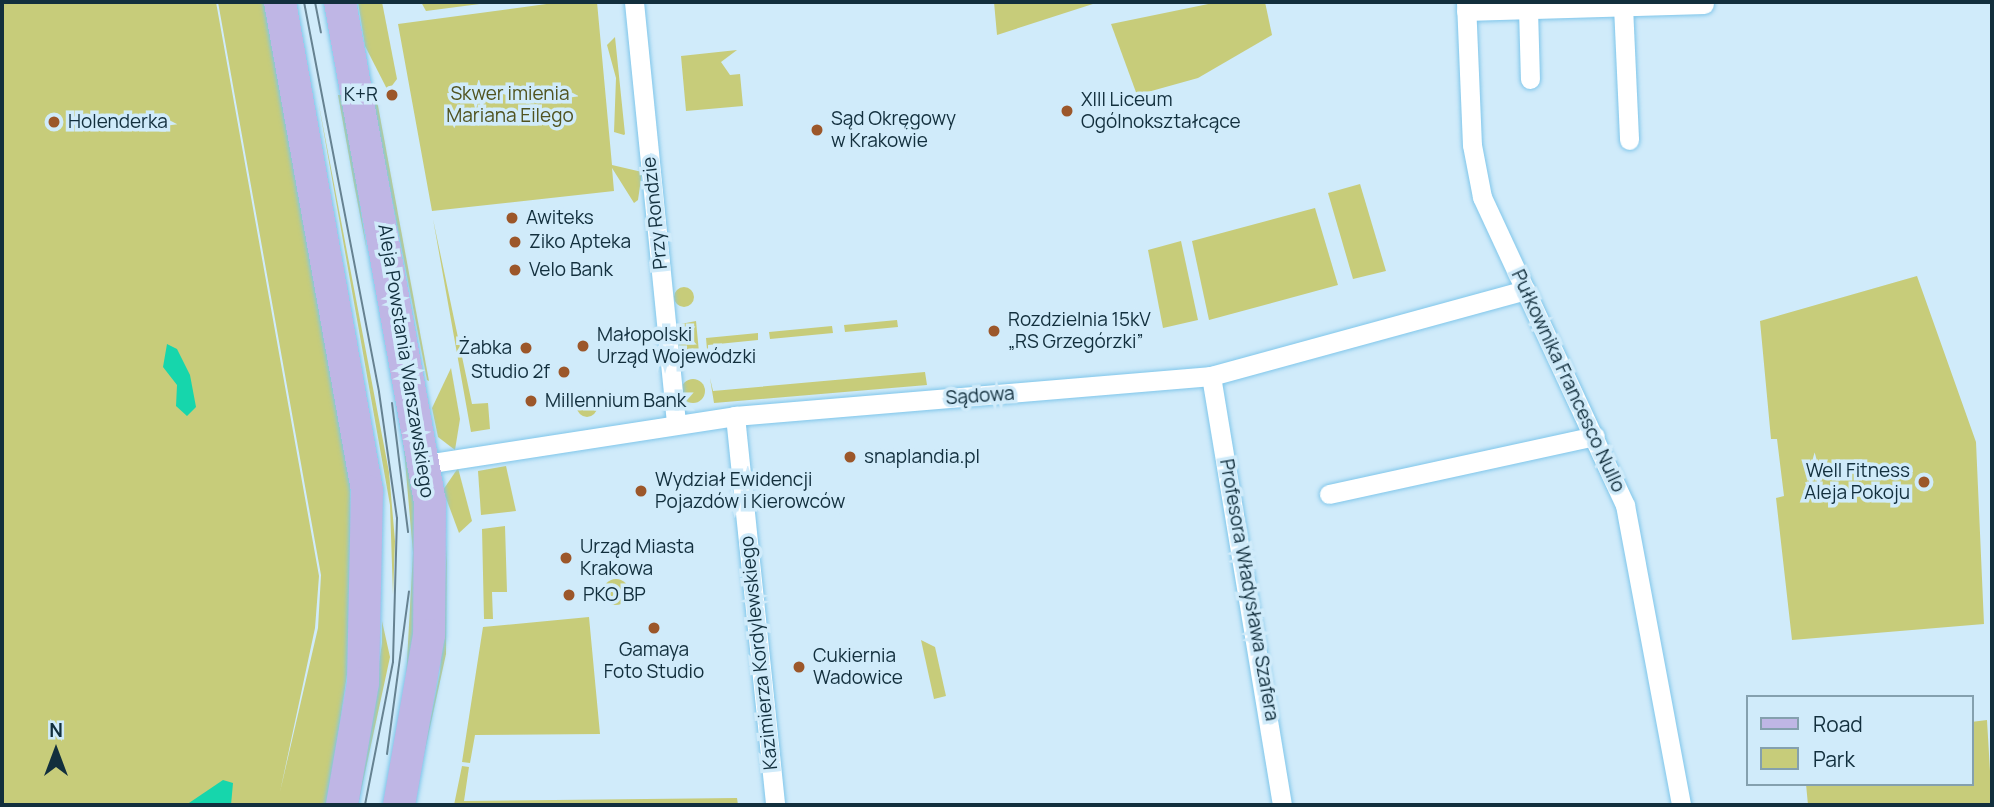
<!DOCTYPE html>
<html>
<head>
<meta charset="utf-8">
<style>
	body { margin:0 }
	#map { position:relative; width:1994px; height:807px; overflow:hidden; background:#d0ebfa; font-family:Manrope,sans-serif }
	div>[style] { position:absolute }
	.green>* { inset:0; background:#c7cc7a }
	.round { border-radius:50% }
	.water>* { inset:0; background:#16d6ac }
	.roads { filter:drop-shadow(0 0 2px #80c6ea) drop-shadow(0 0 2px #80c6ea) }
	.minor>* { height:19px; margin:-9.5px; padding:0 9.5px; transform-origin:9.5px; border-radius:9.5px; background:#fff }
	.primary>* { height:32px; margin:-16px; padding:0 16px; transform-origin:16px; border-radius:16px; background:#bfb6e5 }
	.tram>* { height:2px; margin:-1px; padding:0 1px; transform-origin:1px; border-radius:1px; background:#668291 }
	.dots>* { width:19px; height:19px; translate:-50% -50%; box-sizing:border-box; border:4px solid #d0ebfa; border-radius:50% }
	span { translate:-50% -50%; white-space:nowrap; text-align:center; line-height:1.15; -webkit-text-stroke:7px #d0ebfa; paint-order:stroke }
	.park-label { font-size:19px; color:#505320 }
	.poi-label { font-size:19px; color:#122f3d }
	.right { translate:-100% -50%; text-align:right }
	.left { translate:0 -50%; text-align:left }
	.street-label { font-size:19px; color:#122f3d }
	.frame { position:absolute; inset:0; border:4px solid #122f3d; pointer-events:none }
	.legend { position:absolute; left:1746px; top:695px; width:228px; height:91px; box-sizing:border-box; background:#d0ebfa; border:2px solid #84a0ae; margin:0; padding:9px 12px; list-style:none; font-size:21px; color:#122f3d }
	.legend li { display:flex; align-items:center; gap:14px; height:35px }
	.legend b { width:35px; border:2px solid #84a0ae }
	.north { position:absolute; left:21px; top:716px; width:70px; height:70px; -webkit-text-stroke:5px #d0ebfa; paint-order:stroke; rotate:0deg; font-size:19px; font-weight:700; line-height:28px; text-align:center; color:#122f3d }
	.north::after { content:''; display:block; margin:auto; width:24px; height:32px; background:#122f3d; clip-path:polygon(50% 0,100% 100%,50% 72%,0 100%) }
</style>
</head>
<body>
<div id="map">
	<div class="green">
		<div style="clip-path:polygon(2px 2px,216px 2px,319px 576px,315px 628px,280px 792px,318px 628px,321px 575px,218px 2px,264px 2px,350px 474px,352px 640px,328px 805px,2px 805px)"></div>
		<div style="clip-path:polygon(358px 2px,382px 2px,397px 79px,388px 91px,365px 46px)"></div>
		<div style="clip-path:polygon(421px 2px,495px 2px,426px 11px)"></div>
		<div style="clip-path:polygon(561px 2px,597px 2px,612px 165px,642px 172px,638px 200px,634px 203px,612px 168px,614px 191px,432px 211px,398px 24px)"></div>
		<div style="clip-path:polygon(994px 2px,1099px 2px,997px 35px)"></div>
		<div style="clip-path:polygon(1218px 2px,1265px 2px,1272px 35px,1198px 78px,1137px 95px,1111px 24px)"></div>
		<div style="clip-path:polygon(615px 37px,625px 134px,624px 135px,614px 132px,616px 78px,607px 45px)"></div>
		<div style="clip-path:polygon(737px 50px,721px 62px,730px 75px,740px 74px,743px 106px,686px 111px,681px 56px)"></div>
		<div style="clip-path:polygon(370px 85px,378px 106px,429px 381px,427px 380px)"></div>
		<div style="clip-path:polygon(338px 95px,343px 95px,367px 251px,354px 184px)"></div>
		<div style="clip-path:polygon(318px 100px,389px 472px,395px 541px,393px 595px,390px 505px)"></div>
		<div style="clip-path:polygon(1360px 184px,1386px 271px,1353px 279px,1328px 193px)"></div>
		<div style="clip-path:polygon(1315px 208px,1338px 285px,1209px 320px,1192px 241px)"></div>
		<div style="clip-path:polygon(433px 219px,472px 404px,488px 403px,490px 429px,471px 432px)"></div>
		<div style="clip-path:polygon(1181px 241px,1198px 320px,1163px 328px,1148px 250px)"></div>
		<div style="clip-path:polygon(374px 274px,413px 478px,418px 539px,415px 637px,384px 805px,406px 679px,413px 553px,404px 449px)"></div>
		<div style="clip-path:polygon(1917px 276px,1976px 442px,1984px 624px,1792px 640px,1776px 498px,1784px 496px,1777px 439px,1771px 439px,1760px 321px)"></div>
		<div class="round" style="left:674px;top:287px;width:20px;height:20px"></div>
		<div style="clip-path:polygon(897px 320px,898px 327px,845px 332px,844px 325px)"></div>
		<div style="clip-path:polygon(696px 321px,700px 363px,687px 364px,679px 358px,675px 335px,681px 324px)"></div>
		<div style="clip-path:polygon(832px 326px,833px 333px,770px 339px,769px 332px)"></div>
		<div style="clip-path:polygon(758px 333px,758px 340px,708px 345px,708px 361px,706px 338px)"></div>
		<div style="clip-path:polygon(451px 368px,460px 419px,455px 450px,438px 437px,432px 408px)"></div>
		<div style="clip-path:polygon(925px 372px,927px 385px,714px 403px,710px 378px,713px 391px)"></div>
		<div class="round" style="left:681px;top:379px;width:24px;height:24px"></div>
		<div class="round" style="left:577px;top:397px;width:20px;height:20px"></div>
		<div style="clip-path:polygon(506px 466px,516px 511px,481px 515px,478px 471px)"></div>
		<div style="clip-path:polygon(458px 468px,472px 521px,459px 533px,443px 490px)"></div>
		<div style="clip-path:polygon(505px 526px,507px 592px,492px 592px,493px 619px,484px 619px,482px 529px)"></div>
		<div style="clip-path:polygon(447px 545px,446px 654px,413px 805px,440px 672px)"></div>
		<div class="round" style="left:603px;top:579px;width:26px;height:26px"></div>
		<div style="clip-path:polygon(589px 617px,600px 734px,475px 735px,470px 763px,462px 762px,483px 627px)"></div>
		<div style="clip-path:polygon(382px 621px,390px 657px,358px 805px,382px 643px)"></div>
		<div style="clip-path:polygon(921px 640px,935px 647px,946px 696px,934px 699px)"></div>
		<div style="clip-path:polygon(1987px 720px,1992px 805px,1808px 805px,1806px 784px,1971px 784px,1971px 722px)"></div>
		<div style="clip-path:polygon(462px 766px,469px 767px,464px 801px,737px 798px,738px 805px,454px 805px)"></div>
	</div>
	<div class="water">
		<div style="clip-path:polygon(167px 344px,177px 349px,190px 375px,196px 407px,187px 416px,176px 406px,177px 385px,163px 367px)"></div>
		<div style="clip-path:polygon(223px 780px,233px 783px,231px 805px,186px 805px)"></div>
	</div>
	<div class="roads">
		<div class="minor">
			<div style="left:634px;top:2px;width:424px;rotate:84.3deg"></div>
			<div style="left:1466px;top:2px;width:143px;rotate:87.6deg"></div>
			<div style="left:1472px;top:145px;width:53px;rotate:79.1deg"></div>
			<div style="left:1482px;top:197px;width:340px;rotate:65.1deg"></div>
			<div style="left:1625px;top:505px;width:305px;rotate:79.4deg"></div>
			<div style="left:1623px;top:6px;width:134px;rotate:87.4deg"></div>
			<div style="left:1528px;top:9px;width:70px;rotate:88.4deg"></div>
			<div style="left:1466px;top:11px;width:238px;rotate:-1.7deg"></div>
			<div style="left:1211px;top:376px;width:435px;rotate:80.6deg"></div>
			<div style="left:735px;top:416px;width:391px;rotate:84.1deg"></div>
			<div style="left:426px;top:464px;width:313px;rotate:-8.8deg"></div>
			<div style="left:735px;top:416px;width:478px;rotate:-4.8deg"></div>
			<div style="left:1211px;top:376px;width:326px;rotate:-15.3deg"></div>
			<div style="left:1329px;top:494px;width:272px;rotate:-12.3deg"></div>
		</div>
		<div class="primary">
			<div style="left:280px;top:2px;width:497px;rotate:79.9deg"></div>
			<div style="left:367px;top:491px;width:192px;rotate:91.2deg"></div>
			<div style="left:363px;top:683px;width:124px;rotate:99.8deg"></div>
			<div style="left:340px;top:2px;width:508px;rotate:79.8deg"></div>
			<div style="left:430px;top:502px;width:133px;rotate:90.4deg"></div>
			<div style="left:429px;top:635px;width:173px;rotate:100deg"></div>
		</div>
	</div>
	<div class="tram">
		<div style="left:304px;top:2px;width:397px;rotate:79.1deg"></div>
		<div style="left:379px;top:392px;width:127px;rotate:81.9deg"></div>
		<div style="left:397px;top:518px;width:144px;rotate:91.6deg"></div>
		<div style="left:393px;top:662px;width:146px;rotate:101.1deg"></div>
		<div style="left:315px;top:2px;width:31px;rotate:79deg"></div>
		<div style="left:392px;top:403px;width:130px;rotate:82.9deg"></div>
		<div style="left:387px;top:754px;width:164px;rotate:-82.3deg"></div>
	</div>
	<div class="dots">
		<div style="left:392px;top:95px;background:#9c572a"></div>
		<div style="left:1067px;top:111px;background:#9c572a"></div>
		<div style="left:54px;top:122px;background:#9c572a"></div>
		<div style="left:817px;top:130px;background:#9c572a"></div>
		<div style="left:512px;top:218px;background:#9c572a"></div>
		<div style="left:515px;top:242px;background:#9c572a"></div>
		<div style="left:515px;top:270px;background:#9c572a"></div>
		<div style="left:994px;top:331px;background:#9c572a"></div>
		<div style="left:583px;top:346px;background:#9c572a"></div>
		<div style="left:526px;top:348px;background:#9c572a"></div>
		<div style="left:564px;top:372px;background:#9c572a"></div>
		<div style="left:531px;top:401px;background:#9c572a"></div>
		<div style="left:850px;top:457px;background:#9c572a"></div>
		<div style="left:1924px;top:482px;background:#9c572a"></div>
		<div style="left:641px;top:491px;background:#9c572a"></div>
		<div style="left:566px;top:558px;background:#9c572a"></div>
		<div style="left:569px;top:595px;background:#9c572a"></div>
		<div style="left:654px;top:628px;background:#9c572a"></div>
		<div style="left:799px;top:667px;background:#9c572a"></div>
	</div>
	<div class="park-label">
		<span style="left:510px;top:105px">Skwer imienia<br>Mariana Eilego</span>
	</div>
	<div class="poi-label">
		<span class="right" style="left:378px;top:95px">K+R</span>
		<span class="left" style="left:1081px;top:111px">XIII Liceum<br>Ogólnokształcące</span>
		<span class="left" style="left:831px;top:130px">Sąd Okręgowy<br>w Krakowie</span>
		<span class="left" style="left:68px;top:122px">Holenderka</span>
		<span class="left" style="left:526px;top:218px">Awiteks</span>
		<span class="left" style="left:529px;top:242px">Ziko Apteka</span>
		<span class="left" style="left:529px;top:270px">Velo Bank</span>
		<span class="left" style="left:1008px;top:331px">Rozdzielnia 15kV<br>„RS Grzegórzki”</span>
		<span class="left" style="left:597px;top:346px">Małopolski<br>Urząd Wojewódzki</span>
		<span class="right" style="left:512px;top:348px">Żabka</span>
		<span class="right" style="left:550px;top:372px">Studio 2f</span>
		<span class="left" style="left:545px;top:401px">Millennium Bank</span>
		<span class="left" style="left:864px;top:457px">snaplandia.pl</span>
		<span class="right" style="left:1910px;top:482px">Well Fitness<br>Aleja Pokoju</span>
		<span class="left" style="left:655px;top:491px">Wydział Ewidencji<br>Pojazdów i Kierowców</span>
		<span class="left" style="left:580px;top:558px">Urząd Miasta<br>Krakowa</span>
		<span class="left" style="left:583px;top:595px">PKO BP</span>
		<span style="left:654px;top:661px">Gamaya<br>Foto Studio</span>
		<span class="left" style="left:813px;top:667px">Cukiernia<br>Wadowice</span>
	</div>
	<div class="street-label">
		<span style="left:655px;top:213px;rotate:-96deg">Przy Rondzie</span>
		<span style="left:406px;top:361px;rotate:81deg">Aleja Powstania Warszawskiego</span>
		<span style="left:1568px;top:381px;rotate:65deg">Pułkownika Francesco Nullo</span>
		<span style="left:980px;top:396px;rotate:-4deg">Sądowa</span>
		<span style="left:1249px;top:590px;rotate:80deg">Profesora Władysława Szafera</span>
		<span style="left:759px;top:653px;rotate:-96deg">Kazimierza Kordylewskiego</span>
	</div>
	<div class="frame"></div>
	<ul class="legend">
	<li><b style="height:9px;background:#bfb6e5"></b>Road</li>
	<li><b style="height:19px;background:#c7cc7a"></b>Park</li>
	</ul>
	<div class="north">N</div>
</div>
</body>
</html>
